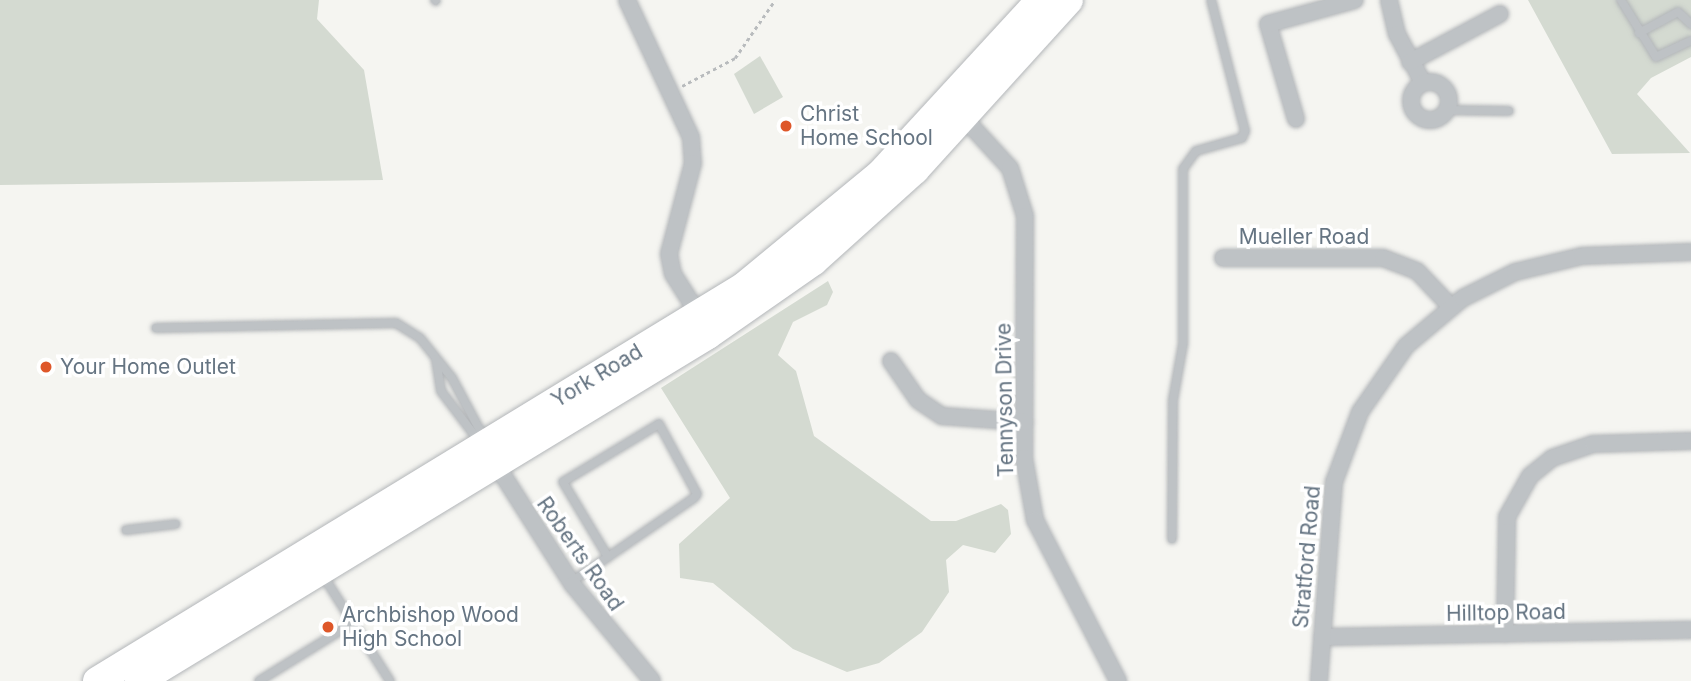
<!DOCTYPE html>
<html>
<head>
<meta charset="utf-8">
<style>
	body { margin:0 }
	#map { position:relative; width:1691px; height:681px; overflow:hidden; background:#f5f5f1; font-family:Inter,sans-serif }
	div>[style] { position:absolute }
	.green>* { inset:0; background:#d4dad1 }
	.path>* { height:2.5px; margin-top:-1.25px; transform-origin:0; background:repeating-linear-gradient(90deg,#b8bbbd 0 3.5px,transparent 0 7px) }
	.roads { filter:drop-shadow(0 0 2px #b3b6b9) drop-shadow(0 0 2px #b3b6b9) }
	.lane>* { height:8px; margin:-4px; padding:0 4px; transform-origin:4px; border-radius:4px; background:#bec2c5 }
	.street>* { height:16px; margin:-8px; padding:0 8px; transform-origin:8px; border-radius:8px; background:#bec2c5 }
	.street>.ring { margin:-8px; padding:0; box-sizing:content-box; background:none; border:16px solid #bec2c5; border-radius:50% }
	.highway>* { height:28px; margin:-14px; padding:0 14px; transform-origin:14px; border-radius:14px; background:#fff }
	.dots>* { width:19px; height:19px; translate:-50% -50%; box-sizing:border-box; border:4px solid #fff; border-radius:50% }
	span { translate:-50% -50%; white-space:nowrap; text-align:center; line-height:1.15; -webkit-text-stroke:7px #fff; paint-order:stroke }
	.poi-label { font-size:21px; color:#657482 }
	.left { translate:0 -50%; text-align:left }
	.street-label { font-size:21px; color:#657482 }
</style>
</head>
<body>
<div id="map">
	<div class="green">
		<div style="clip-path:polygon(0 0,319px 0,317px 19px,364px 70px,383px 180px,0 185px)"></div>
		<div style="clip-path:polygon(1528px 0,1691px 0,1691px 57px,1651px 78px,1637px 94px,1690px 153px,1612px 154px)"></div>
		<div style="clip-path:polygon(760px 56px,783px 97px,754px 114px,734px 74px)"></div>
		<div style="clip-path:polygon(828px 281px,833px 292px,827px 305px,793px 322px,778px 355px,796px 371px,814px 436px,931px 521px,956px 521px,1001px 504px,1008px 510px,1011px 534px,995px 553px,963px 545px,946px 560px,949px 592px,922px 632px,879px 663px,847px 672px,793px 649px,713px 583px,680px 578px,679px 544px,730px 498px,661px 388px)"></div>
	</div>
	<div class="path">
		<div style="left:682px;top:86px;width:60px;rotate:-27.8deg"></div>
		<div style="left:735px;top:58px;width:70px;rotate:-55.4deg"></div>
	</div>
	<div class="roads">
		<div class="lane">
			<div style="left:435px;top:0;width:1px;rotate:45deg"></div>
			<div style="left:1621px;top:0;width:67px;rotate:58.4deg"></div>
			<div style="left:1656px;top:57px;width:38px;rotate:-25deg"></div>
			<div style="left:1639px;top:33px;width:44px;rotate:-28.3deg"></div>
			<div style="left:1678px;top:12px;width:18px;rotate:43deg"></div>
			<div style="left:1448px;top:110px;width:61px;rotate:0.9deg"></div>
			<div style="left:156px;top:328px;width:240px;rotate:-1.2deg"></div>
			<div style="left:396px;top:323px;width:28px;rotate:32deg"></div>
			<div style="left:420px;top:338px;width:51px;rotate:51.3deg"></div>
			<div style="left:452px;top:378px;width:68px;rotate:61.9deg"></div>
			<div style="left:436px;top:359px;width:32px;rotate:81deg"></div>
			<div style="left:441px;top:391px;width:61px;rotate:52.9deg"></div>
			<div style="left:126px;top:530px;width:50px;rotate:-6.8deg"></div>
			<div style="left:1172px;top:539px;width:139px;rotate:-89.6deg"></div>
			<div style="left:1173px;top:400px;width:57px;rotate:-79.9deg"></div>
			<div style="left:1183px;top:344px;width:175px;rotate:-90deg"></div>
			<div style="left:1183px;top:169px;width:22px;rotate:-54deg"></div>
			<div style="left:1196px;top:151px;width:48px;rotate:-15.8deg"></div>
			<div style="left:1242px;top:138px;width:8px;rotate:-67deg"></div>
			<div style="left:1245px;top:131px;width:135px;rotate:-104.5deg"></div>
			<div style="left:322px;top:574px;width:127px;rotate:57.6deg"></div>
			<div style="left:571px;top:582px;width:45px;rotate:-34deg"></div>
			<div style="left:608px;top:557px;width:104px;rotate:-34.5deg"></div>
			<div style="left:694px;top:498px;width:5px;rotate:-53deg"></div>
			<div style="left:697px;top:494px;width:80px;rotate:-118.5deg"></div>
			<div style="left:659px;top:424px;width:112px;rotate:148.9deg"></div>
			<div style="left:563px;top:482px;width:87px;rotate:59deg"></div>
			<div style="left:259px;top:681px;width:110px;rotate:-31.7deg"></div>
		</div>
		<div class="street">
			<div style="left:627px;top:0;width:151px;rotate:65deg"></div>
			<div style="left:691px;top:137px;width:26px;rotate:86deg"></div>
			<div style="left:693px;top:163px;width:94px;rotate:104.8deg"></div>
			<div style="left:669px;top:254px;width:20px;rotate:79deg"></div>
			<div style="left:673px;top:274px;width:49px;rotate:57.6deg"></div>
			<div style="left:1389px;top:0;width:35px;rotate:77deg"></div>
			<div style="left:1397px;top:34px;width:55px;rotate:62deg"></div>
			<div style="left:1410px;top:62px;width:102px;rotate:-28.1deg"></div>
			<div class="ring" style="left:1411px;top:82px;width:22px;height:22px"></div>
			<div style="left:964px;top:118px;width:68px;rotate:47.4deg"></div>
			<div style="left:1010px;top:168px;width:50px;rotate:72.6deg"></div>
			<div style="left:1025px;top:216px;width:242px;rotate:90.2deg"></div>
			<div style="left:1024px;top:458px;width:63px;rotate:79.9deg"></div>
			<div style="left:1035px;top:520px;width:181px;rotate:62.7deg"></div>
			<div style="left:1296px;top:119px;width:99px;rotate:-106.4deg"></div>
			<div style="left:1268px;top:24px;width:90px;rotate:-15.4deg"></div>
			<div style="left:1223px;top:258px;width:160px"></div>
			<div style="left:1383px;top:258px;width:36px;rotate:21deg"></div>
			<div style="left:1417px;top:271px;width:50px;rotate:46.6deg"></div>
			<div style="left:891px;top:361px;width:47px;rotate:55.3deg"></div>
			<div style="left:918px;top:400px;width:29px;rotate:34deg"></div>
			<div style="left:942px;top:416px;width:83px;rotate:4.1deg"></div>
			<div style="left:492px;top:458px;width:151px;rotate:57.5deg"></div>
			<div style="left:573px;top:585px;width:124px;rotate:50.5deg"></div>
			<div style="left:1505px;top:634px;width:117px;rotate:-89deg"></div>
			<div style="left:1507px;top:517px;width:47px;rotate:-60.7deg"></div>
			<div style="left:1530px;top:476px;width:28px;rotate:-39deg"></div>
			<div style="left:1552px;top:458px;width:43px;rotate:-18.9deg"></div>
			<div style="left:1593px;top:444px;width:98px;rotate:-1.8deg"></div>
			<div style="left:1322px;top:637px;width:369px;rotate:-1.1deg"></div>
			<div style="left:1319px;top:681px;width:200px;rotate:-85.7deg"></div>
			<div style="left:1334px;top:482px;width:75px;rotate:-69.6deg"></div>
			<div style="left:1360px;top:412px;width:80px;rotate:-55.1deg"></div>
			<div style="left:1406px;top:346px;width:75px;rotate:-40.1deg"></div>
			<div style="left:1463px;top:298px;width:58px;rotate:-26.6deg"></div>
			<div style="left:1515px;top:272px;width:69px;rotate:-13.4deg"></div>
			<div style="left:1582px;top:256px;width:109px;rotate:-2.1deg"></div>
		</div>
		<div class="highway">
			<div style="left:97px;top:681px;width:758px;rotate:-31.4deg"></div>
			<div style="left:744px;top:286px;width:178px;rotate:-39.5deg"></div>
			<div style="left:881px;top:173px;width:235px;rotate:-47.4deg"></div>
			<div style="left:139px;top:681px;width:666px;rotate:-31.3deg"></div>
			<div style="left:708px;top:335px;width:129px;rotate:-34.9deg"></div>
			<div style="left:814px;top:261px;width:136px;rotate:-42deg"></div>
			<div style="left:915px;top:170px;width:229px;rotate:-47.8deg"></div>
		</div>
	</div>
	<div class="dots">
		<div style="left:786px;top:126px;background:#de5729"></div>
		<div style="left:46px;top:367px;background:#de5729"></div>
		<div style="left:328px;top:627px;background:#de5729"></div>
	</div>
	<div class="poi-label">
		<span class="left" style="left:800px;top:126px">Christ<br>Home School</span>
		<span class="left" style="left:60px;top:367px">Your Home Outlet</span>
		<span class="left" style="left:342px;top:627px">Archbishop Wood<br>High School</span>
	</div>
	<div class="street-label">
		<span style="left:1304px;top:237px">Mueller Road</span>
		<span style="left:597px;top:376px;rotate:-31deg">York Road</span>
		<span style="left:1005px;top:400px;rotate:-91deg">Tennyson Drive</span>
		<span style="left:580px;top:554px;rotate:55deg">Roberts Road</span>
		<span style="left:1307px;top:557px;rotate:-85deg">Stratford Road</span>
		<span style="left:1506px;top:613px;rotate:-1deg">Hilltop Road</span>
	</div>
</div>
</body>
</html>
